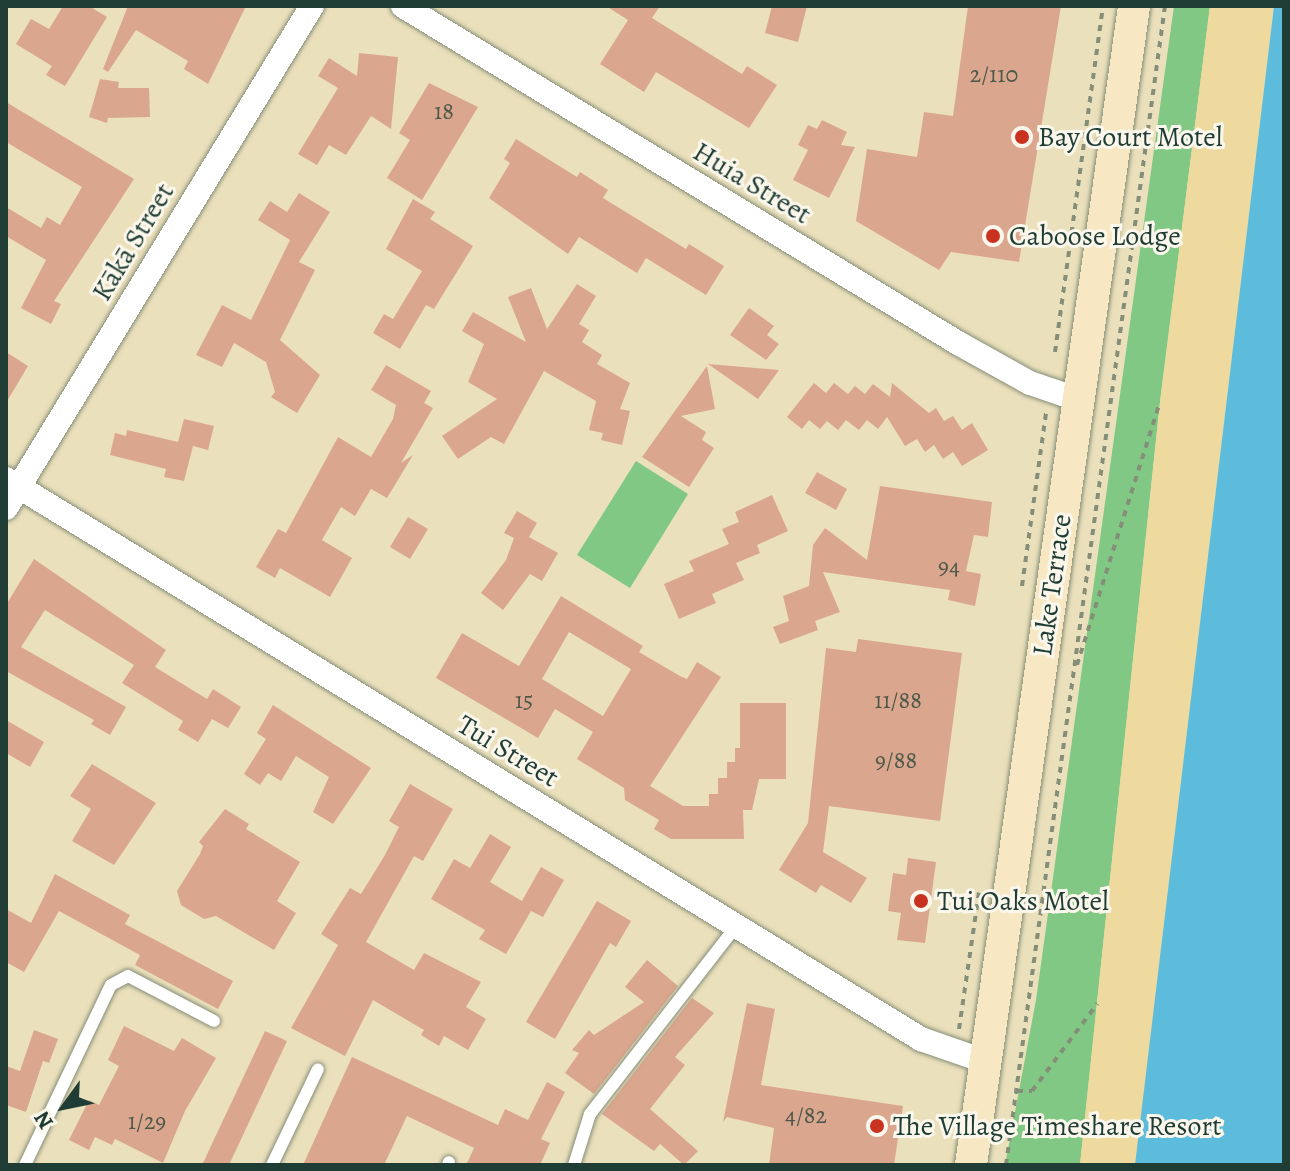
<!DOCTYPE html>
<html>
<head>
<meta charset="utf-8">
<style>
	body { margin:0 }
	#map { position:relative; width:1290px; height:1171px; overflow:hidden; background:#ebe0bc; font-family:Alegreya,serif }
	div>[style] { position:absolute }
	.green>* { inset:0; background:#80c883 }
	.sand>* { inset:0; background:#eeda9e }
	.water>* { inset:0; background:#5dbcdb }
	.building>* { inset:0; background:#daa78e }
	.path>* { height:4px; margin-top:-2px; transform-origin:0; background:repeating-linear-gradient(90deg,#858e78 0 6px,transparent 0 12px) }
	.roads { filter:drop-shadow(0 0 2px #858e78) drop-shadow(0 0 2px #858e78) }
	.lane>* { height:12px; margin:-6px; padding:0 6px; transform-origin:6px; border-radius:6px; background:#fff }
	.street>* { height:24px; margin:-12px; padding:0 12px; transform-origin:12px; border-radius:12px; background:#fff }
	.secondary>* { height:32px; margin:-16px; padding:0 16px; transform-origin:16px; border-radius:16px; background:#f7e8c3 }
	.dots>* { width:22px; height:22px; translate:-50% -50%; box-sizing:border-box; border:4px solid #fbf7ec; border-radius:50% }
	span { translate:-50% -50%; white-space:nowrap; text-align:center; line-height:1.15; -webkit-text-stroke:6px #fbf7ec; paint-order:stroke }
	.number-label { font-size:24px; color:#4e584a }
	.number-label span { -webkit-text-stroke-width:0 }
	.poi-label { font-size:28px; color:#1f3d34 }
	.left { translate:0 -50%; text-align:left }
	.street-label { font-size:28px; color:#1f3d34 }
	.frame { position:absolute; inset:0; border:8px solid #1f3d34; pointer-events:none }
	.north { position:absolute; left:24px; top:1067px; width:80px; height:80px; -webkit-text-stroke:6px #fbf7ec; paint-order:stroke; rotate:237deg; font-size:22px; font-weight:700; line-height:32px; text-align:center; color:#1f3d34 }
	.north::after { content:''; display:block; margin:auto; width:28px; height:36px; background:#1f3d34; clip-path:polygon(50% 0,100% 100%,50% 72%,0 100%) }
</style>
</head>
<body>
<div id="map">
	<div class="green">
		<div style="clip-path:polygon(1174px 6px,1210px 6px,1160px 402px,1080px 1165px,1005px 1165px,1036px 1000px)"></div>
		<div style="clip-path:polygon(636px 461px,688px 494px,630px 588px,577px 555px)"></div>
	</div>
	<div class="sand">
		<div style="clip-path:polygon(1210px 6px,1274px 6px,1135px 1165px,1080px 1165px,1160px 402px)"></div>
	</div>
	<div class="water">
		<div style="clip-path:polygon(1274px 6px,1284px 6px,1284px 1165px,1135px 1165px)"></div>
	</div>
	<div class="building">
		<div style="clip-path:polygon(63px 6px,89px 6px,107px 17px,65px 86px,46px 75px,52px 66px,16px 44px,31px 19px,49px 29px)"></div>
		<div style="clip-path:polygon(128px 6px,246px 6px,208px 84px,184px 69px,188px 61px,136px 30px,108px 72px,103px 69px)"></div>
		<div style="clip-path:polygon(606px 6px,660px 6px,652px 18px,742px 74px,747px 66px,777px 85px,749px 128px,656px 72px,644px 92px,600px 64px,628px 20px)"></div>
		<div style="clip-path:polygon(772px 6px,807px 6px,798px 42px,765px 33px)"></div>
		<div style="clip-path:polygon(968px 6px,1061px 6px,1019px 262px,951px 252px,939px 270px,856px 221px,867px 149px,917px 157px,924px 112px,953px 116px)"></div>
		<div style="clip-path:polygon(359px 53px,398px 57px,391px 129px,371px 116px,346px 155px,329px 145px,317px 165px,298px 154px,338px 88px,318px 76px,329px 58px,357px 76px)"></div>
		<div style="clip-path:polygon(100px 79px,119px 82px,118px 88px,149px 88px,150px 117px,108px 118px,107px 123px,89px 117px)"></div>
		<div style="clip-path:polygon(429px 83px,478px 107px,422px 200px,387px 178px,410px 140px,399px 133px)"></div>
		<div style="clip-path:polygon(6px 102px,134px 179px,54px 301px,61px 304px,51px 324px,21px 308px,46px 260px,6px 236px,6px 207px,41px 228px,47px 217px,60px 225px,82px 187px,6px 142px)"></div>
		<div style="clip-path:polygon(822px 120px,847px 132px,841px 145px,855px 147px,829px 198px,793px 180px,808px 150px,798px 145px,808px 125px,817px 129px)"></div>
		<div style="clip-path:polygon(516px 139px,577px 177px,580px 172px,608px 190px,603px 198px,686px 249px,689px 244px,724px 266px,706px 295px,646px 258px,637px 273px,579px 237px,568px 254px,489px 198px,510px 163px,504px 159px)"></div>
		<div style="clip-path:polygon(299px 193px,330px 212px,299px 262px,315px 270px,280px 340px,320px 375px,297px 413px,271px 397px,275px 392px,266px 362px,234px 343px,222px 367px,196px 355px,222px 305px,251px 320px,290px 240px,258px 220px,270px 201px,287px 212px)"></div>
		<div style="clip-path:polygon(413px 199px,435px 212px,430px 219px,473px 246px,434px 309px,426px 305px,400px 349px,373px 333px,384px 314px,393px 319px,422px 271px,386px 249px)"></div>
		<div style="clip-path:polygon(577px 284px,596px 296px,579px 324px,589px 330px,582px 342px,602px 355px,597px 364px,630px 383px,620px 409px,630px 411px,622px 445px,601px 440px,603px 433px,589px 430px,596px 401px,544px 371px,504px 444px,491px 437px,458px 459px,442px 436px,497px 399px,468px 382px,484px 344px,462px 331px,473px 312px,526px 342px,508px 297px,531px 288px,547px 329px)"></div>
		<div style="clip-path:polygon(749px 308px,774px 326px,767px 335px,779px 344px,766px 360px,730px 335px)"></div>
		<div style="clip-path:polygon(6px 352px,28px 366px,6px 403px)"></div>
		<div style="clip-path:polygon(708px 364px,779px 370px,758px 399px)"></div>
		<div style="clip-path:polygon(386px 365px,431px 391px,424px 403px,433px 408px,401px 463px,413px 455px,387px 498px,371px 489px,355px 516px,341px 507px,322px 540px,352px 558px,330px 597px,280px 568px,275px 578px,256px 567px,278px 529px,286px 533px,338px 437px,371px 457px,393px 419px,396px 405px,371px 390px)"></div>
		<div style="clip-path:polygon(707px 366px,715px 409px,681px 416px,706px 432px,702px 440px,714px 448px,689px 487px,642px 457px)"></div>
		<div style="clip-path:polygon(814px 383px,826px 393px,834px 383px,848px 394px,855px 386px,865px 394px,873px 384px,890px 397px,892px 383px,929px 413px,936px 408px,944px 421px,953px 416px,962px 430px,972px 423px,988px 450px,962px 466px,953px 452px,943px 459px,934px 445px,925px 452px,917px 439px,905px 446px,887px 417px,878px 429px,867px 420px,859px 430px,846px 420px,838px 430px,827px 421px,820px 429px,809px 420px,802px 429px,787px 417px)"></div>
		<div style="clip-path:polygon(184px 419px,214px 426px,208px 450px,193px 446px,184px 481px,164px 477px,166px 469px,110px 455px,115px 433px,126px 436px,127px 430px,178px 442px)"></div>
		<div style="clip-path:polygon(817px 472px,847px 489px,836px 510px,805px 493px)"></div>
		<div style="clip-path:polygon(880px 486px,992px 502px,988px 537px,974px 535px,966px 571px,981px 574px,975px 606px,948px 600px,950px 590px,823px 572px,840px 612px,815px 621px,818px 630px,780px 644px,773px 627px,789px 621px,783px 596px,809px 586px,813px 545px,825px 528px,867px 560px)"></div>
		<div style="clip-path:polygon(772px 495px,788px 531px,757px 545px,760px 553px,736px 563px,744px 580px,712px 594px,716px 603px,679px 619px,664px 584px,694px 571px,689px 561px,729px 544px,722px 529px,739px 522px,735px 512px)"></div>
		<div style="clip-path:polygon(517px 511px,537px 523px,529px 537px,558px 553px,542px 581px,530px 574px,503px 610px,481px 593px,506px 560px,514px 538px,504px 533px)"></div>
		<div style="clip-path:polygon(408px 517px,428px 529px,410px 559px,390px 547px)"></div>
		<div style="clip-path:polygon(34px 559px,166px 650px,155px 667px,207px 699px,213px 689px,241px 707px,228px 728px,212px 719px,198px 742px,178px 730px,183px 721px,122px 683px,134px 665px,45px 610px,21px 647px,126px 707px,110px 735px,91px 724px,94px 720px,6px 671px,6px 605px)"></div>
		<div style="clip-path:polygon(evenodd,561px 596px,643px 646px,639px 652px,680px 676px,687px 679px,697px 662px,721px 677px,650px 786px,683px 806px,709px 806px,709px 794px,718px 794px,718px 778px,727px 778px,727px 762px,735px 762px,735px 748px,740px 748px,740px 703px,786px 703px,786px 779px,759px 779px,752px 810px,743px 810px,744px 839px,671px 839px,654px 829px,659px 820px,625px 800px,624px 788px,577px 759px,593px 732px,555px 709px,538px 738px,436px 678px,462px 633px,519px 666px,561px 596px,569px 632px,631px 669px,603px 716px,542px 679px,569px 632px)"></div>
		<div style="clip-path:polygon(858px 639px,962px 653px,940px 821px,829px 806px,823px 852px,867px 878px,851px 903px,821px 885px,816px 893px,779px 870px,808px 823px,826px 648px,856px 652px)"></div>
		<div style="clip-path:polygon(273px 705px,371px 768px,333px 824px,313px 812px,329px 777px,296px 756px,281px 781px,268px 773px,260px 785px,244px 774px,266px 739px,257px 733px)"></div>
		<div style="clip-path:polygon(6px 720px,44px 742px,30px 767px,6px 753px)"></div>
		<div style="clip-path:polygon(92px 764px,156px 803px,114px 865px,72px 841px,91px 809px,70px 796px)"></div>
		<div style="clip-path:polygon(410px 784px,453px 809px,423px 861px,414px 856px,366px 942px,414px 970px,424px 953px,481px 982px,466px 1007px,486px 1019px,468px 1050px,444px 1036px,439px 1046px,421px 1035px,424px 1030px,373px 1000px,345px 1056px,291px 1028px,338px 945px,321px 934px,350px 888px,361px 894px,385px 855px,399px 827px,389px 821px)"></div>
		<div style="clip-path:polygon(225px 809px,249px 824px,246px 829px,300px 862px,277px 901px,296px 913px,274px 950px,216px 916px,204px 919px,181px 905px,177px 891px,200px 854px,203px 846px,199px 842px)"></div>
		<div style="clip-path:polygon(490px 834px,511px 847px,490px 882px,522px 901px,541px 867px,564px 880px,543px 917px,531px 911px,506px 954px,479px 939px,485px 930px,431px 899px,454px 859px,470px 868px)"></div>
		<div style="clip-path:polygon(908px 858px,936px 862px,925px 943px,897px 940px,901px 913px,888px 911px,893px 873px,906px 875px)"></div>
		<div style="clip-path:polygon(55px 874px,130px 915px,125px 924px,233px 981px,218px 1009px,135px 965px,140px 955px,59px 911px,24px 972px,6px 962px,6px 909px,31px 923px)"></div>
		<div style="clip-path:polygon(597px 901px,631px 921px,616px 947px,610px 943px,555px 1039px,526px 1022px)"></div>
		<div style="clip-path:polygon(647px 960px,678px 986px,594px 1094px,565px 1073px,579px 1053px,572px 1050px,589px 1030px,594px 1035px,644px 1002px,625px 987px)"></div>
		<div style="clip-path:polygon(692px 998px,714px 1013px,675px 1057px,685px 1065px,650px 1109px,698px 1151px,684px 1165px,660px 1144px,654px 1151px,602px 1114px)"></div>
		<div style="clip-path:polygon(747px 1003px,775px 1009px,761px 1085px,903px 1106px,894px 1165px,769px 1165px,774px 1128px,727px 1117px,723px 1122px)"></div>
		<div style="clip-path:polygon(124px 1026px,174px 1051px,182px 1038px,216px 1058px,185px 1111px,163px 1163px,115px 1139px,112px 1145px,95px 1137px,89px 1150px,69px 1140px,89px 1100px,99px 1105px,119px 1066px,108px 1060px)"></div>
		<div style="clip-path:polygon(34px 1030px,58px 1039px,49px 1063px,43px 1061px,26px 1112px,6px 1105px,6px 1066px,20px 1071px)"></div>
		<div style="clip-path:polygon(265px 1031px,287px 1041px,229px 1165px,202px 1165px)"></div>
		<div style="clip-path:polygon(352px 1057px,498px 1125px,505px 1109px,528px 1120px,547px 1082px,565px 1092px,541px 1139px,550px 1143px,540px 1165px,466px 1165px,474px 1148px,407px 1116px,384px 1165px,303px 1165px)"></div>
	</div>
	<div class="path">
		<div style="left:1055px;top:352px;width:349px;rotate:-82.1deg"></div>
		<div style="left:1022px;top:586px;width:176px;rotate:-82.1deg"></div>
		<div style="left:1077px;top:665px;width:276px;rotate:-72.5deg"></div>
		<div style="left:959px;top:1029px;width:138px;rotate:-81.7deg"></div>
		<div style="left:1017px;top:1091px;width:15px"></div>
		<div style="left:1032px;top:1091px;width:109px;rotate:-53.2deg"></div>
		<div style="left:1006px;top:1165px;width:1170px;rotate:-82.19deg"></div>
	</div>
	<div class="roads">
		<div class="lane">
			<div style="left:25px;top:1165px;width:199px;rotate:-64.5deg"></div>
			<div style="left:111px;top:985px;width:19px;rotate:-28deg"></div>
			<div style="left:128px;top:976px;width:97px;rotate:27.6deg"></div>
			<div style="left:272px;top:1165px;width:106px;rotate:-64.4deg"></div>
			<div style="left:448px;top:1165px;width:3px;rotate:-72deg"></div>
			<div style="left:574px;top:1165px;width:53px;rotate:-72.6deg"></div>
			<div style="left:590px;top:1114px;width:239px;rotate:-52.1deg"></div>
		</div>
		<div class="street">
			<div style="left:403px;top:6px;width:649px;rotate:31.27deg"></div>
			<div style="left:958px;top:343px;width:82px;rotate:29.1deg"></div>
			<div style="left:1030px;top:383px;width:50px;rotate:18.8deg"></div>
			<div style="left:6px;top:479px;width:1073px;rotate:31.47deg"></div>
			<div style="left:921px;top:1039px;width:67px;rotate:19.2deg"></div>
			<div style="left:6px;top:508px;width:588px;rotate:-58.64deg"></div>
		</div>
		<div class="secondary">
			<div style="left:971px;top:1165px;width:1170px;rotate:-81.99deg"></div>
		</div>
	</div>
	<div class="dots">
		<div style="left:1022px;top:137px;background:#c8321e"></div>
		<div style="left:993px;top:236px;background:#c8321e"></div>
		<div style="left:921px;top:901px;background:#c8321e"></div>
		<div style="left:877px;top:1126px;background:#c8321e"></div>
	</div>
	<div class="number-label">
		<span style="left:994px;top:75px">2/110</span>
		<span style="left:444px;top:112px">18</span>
		<span style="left:949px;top:567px">94</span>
		<span style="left:524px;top:701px">15</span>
		<span style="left:898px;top:701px">11/88</span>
		<span style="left:896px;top:761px">9/88</span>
		<span style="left:806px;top:1116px">4/82</span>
		<span style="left:147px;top:1122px">1/29</span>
	</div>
	<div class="poi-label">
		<span class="left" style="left:1038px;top:137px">Bay Court Motel</span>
		<span class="left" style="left:1009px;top:236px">Caboose Lodge</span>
		<span class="left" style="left:937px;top:901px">Tui Oaks Motel</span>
		<span class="left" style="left:893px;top:1126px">The Village Timeshare Resort</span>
	</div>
	<div class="street-label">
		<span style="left:752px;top:183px;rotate:31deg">Huia Street</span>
		<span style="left:133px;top:242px;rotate:-59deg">Kākā Street</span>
		<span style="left:1052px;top:585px;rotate:-82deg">Lake Terrace</span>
		<span style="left:508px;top:751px;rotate:31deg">Tui Street</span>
	</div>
	<div class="frame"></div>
	<div class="north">N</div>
</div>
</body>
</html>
